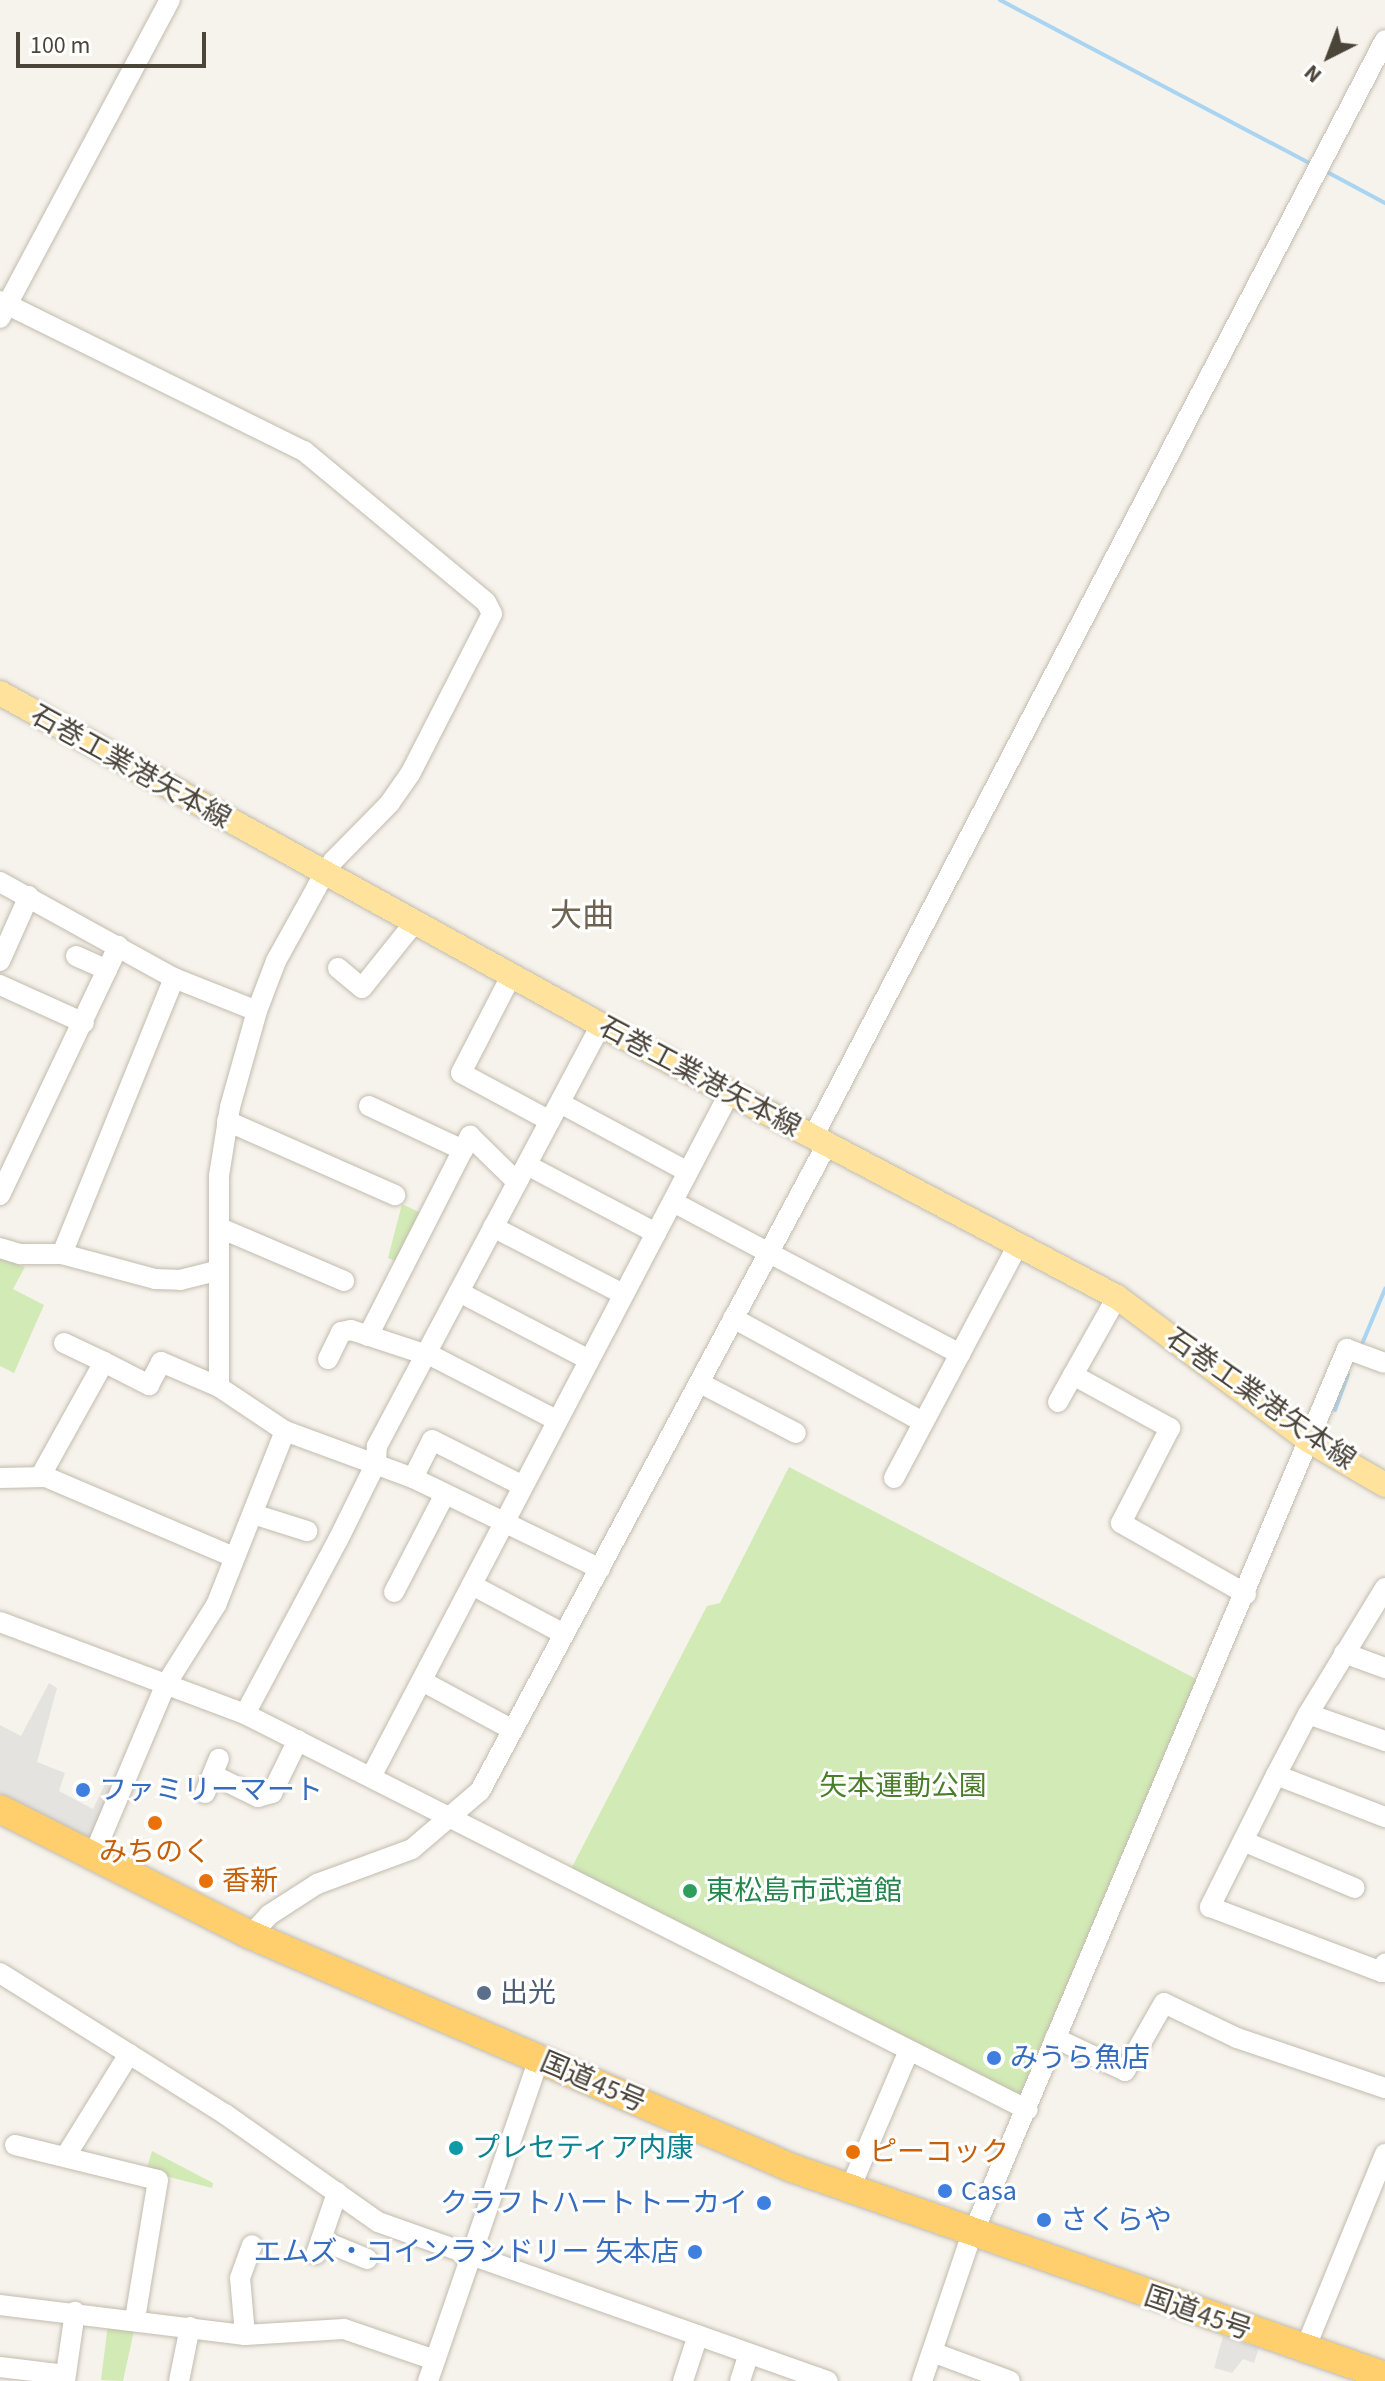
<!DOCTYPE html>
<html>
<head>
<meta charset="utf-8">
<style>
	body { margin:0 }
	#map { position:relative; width:1385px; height:2381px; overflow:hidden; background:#f6f3ec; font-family:"Source Sans 3","Noto Sans JP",sans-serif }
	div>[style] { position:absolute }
	.green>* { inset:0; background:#d2eab5 }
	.parking>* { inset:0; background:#e5e3e0 }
	.stream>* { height:4px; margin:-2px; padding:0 2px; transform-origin:2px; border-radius:2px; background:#a9d4f2 }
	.roads { filter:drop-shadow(0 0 2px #c2bbae) drop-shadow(0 0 2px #c2bbae) }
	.minor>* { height:20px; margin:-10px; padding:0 10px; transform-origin:10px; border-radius:10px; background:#fff }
	.major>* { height:24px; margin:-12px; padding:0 12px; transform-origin:12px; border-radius:12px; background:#ffe39c }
	.highway>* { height:28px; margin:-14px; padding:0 14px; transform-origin:14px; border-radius:14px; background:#ffcf6e }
	.dots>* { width:22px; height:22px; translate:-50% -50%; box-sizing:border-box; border:4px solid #fff; border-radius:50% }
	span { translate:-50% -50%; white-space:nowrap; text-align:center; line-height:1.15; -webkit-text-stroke:6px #fff; paint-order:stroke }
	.street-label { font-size:28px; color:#4b4439 }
	.park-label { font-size:28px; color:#4a7f2a }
	.shop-label { font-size:28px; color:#366cbe }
	.left { translate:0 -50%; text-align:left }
	.right { translate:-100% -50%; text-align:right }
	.food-label { font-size:28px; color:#c56008 }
	.leisure-label { font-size:28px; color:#27864d }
	.service-label { font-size:28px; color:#4e5e75 }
	.culture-label { font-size:28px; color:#0d838f }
	.quarter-label { font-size:32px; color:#6e6250 }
	.north { position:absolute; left:1289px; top:16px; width:80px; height:80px; -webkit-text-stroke:6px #fff; paint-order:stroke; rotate:222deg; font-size:22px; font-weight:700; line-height:32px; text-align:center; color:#4b4439 }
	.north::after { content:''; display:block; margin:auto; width:28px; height:36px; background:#4b4439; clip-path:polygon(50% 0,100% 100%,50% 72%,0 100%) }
	.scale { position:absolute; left:16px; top:32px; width:190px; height:36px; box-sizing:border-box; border:4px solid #4b4439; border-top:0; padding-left:10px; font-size:24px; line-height:28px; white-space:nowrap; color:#4b4439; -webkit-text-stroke:6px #fff; paint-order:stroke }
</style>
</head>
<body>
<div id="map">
	<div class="green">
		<div style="clip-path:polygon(402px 1204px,423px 1214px,398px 1262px,388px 1258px)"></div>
		<div style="clip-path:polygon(0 1257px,25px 1267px,13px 1289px,44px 1305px,14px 1373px,0 1366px)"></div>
		<div style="clip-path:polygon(789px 1467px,1200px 1681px,1024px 2100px,571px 1869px,707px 1606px,720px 1603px)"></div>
		<div style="clip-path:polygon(152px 2151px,213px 2183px,212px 2188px,146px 2171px)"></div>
		<div style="clip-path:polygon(108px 2324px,135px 2326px,123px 2381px,101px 2380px)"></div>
	</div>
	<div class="parking">
		<div style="clip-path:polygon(49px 1683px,57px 1688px,37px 1762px,65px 1773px,59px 1791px,93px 1809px,105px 1784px,113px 1788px,95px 1836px,85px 1840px,0 1795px,0 1725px,21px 1736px)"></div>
		<div style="clip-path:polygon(1223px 2336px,1259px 2348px,1254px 2363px,1243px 2359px,1232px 2373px,1214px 2368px)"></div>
	</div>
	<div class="stream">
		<div style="left:1000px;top:0;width:349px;rotate:27.8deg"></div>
		<div style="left:1329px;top:173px;width:64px;rotate:28.2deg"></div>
		<div style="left:1362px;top:1344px;width:60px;rotate:-67.3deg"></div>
		<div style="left:1335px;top:1410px;width:38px;rotate:-70deg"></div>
	</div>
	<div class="roads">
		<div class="minor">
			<div style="left:0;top:301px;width:339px;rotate:26.3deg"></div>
			<div style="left:304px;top:451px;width:236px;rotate:39.7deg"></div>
			<div style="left:486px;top:602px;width:13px;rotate:63deg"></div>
			<div style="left:492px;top:614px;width:180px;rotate:117.1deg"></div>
			<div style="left:410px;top:774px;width:35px;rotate:125deg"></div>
			<div style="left:390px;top:803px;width:81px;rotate:134.5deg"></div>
			<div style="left:333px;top:861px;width:31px;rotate:122deg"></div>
			<div style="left:317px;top:887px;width:85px;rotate:119deg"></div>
			<div style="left:276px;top:961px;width:53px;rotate:110.8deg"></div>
			<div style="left:257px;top:1011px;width:100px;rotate:105.7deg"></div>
			<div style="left:230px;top:1107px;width:70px;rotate:99.1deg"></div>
			<div style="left:219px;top:1176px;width:211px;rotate:90deg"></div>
			<div style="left:219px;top:1387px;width:79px;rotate:33.7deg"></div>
			<div style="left:285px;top:1431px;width:187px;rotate:111.6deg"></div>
			<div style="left:216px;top:1605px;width:96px;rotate:122.2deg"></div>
			<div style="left:165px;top:1686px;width:188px;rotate:112.9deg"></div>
			<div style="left:0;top:318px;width:361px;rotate:-61.9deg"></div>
			<div style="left:0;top:882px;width:199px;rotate:28.9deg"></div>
			<div style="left:174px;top:978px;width:89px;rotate:21.7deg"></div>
			<div style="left:76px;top:956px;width:34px;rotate:24deg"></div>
			<div style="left:0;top:961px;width:71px;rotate:-66deg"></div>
			<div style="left:338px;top:968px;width:31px;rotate:40deg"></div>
			<div style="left:362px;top:988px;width:83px;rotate:-51.3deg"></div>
			<div style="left:511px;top:976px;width:109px;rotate:117.3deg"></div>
			<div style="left:461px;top:1073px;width:101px;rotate:28.3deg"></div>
			<div style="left:0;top:985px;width:92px;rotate:24.3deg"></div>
			<div style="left:560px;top:1103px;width:145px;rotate:28.3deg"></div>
			<div style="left:369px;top:1106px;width:104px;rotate:25.1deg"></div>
			<div style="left:227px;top:1121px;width:184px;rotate:23.8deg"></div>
			<div style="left:813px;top:1137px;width:1237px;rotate:-62.46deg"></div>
			<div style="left:527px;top:1165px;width:146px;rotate:27.8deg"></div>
			<div style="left:0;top:1195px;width:276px;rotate:-64.6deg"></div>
			<div style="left:673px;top:1202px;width:325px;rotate:27.9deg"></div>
			<div style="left:493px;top:1227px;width:146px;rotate:27.3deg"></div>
			<div style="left:220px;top:1228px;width:135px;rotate:23.1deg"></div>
			<div style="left:0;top:1248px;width:21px;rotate:17deg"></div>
			<div style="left:20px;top:1254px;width:42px"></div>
			<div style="left:62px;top:1254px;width:96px;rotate:15deg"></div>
			<div style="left:155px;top:1279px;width:25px;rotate:2deg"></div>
			<div style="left:180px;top:1280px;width:38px;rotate:-14deg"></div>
			<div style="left:62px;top:1254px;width:298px;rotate:-67.9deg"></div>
			<div style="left:459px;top:1292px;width:144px;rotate:27.6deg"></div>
			<div style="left:1117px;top:1297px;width:90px;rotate:119.4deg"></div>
			<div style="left:1073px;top:1375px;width:111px;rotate:28.7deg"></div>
			<div style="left:1170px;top:1428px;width:107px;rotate:117.3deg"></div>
			<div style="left:1121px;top:1523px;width:144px;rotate:29.6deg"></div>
			<div style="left:733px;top:1318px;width:217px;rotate:28.7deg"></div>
			<div style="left:368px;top:1336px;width:225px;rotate:-63deg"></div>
			<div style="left:470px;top:1136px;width:66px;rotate:44.4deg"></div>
			<div style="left:64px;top:1343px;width:44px;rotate:25.4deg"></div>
			<div style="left:328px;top:1359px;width:30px;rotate:-64deg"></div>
			<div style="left:341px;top:1332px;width:10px;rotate:-11deg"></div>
			<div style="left:351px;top:1330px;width:89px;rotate:18.2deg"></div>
			<div style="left:436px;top:1358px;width:135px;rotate:27.3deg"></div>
			<div style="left:700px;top:1383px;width:108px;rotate:27.5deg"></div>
			<div style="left:1058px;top:1402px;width:31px;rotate:-61deg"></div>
			<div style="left:285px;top:1431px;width:136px;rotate:20.2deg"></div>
			<div style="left:413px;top:1478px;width:208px;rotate:25.9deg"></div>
			<div style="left:40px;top:1477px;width:132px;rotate:-60.9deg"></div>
			<div style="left:104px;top:1362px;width:51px;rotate:27.1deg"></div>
			<div style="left:149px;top:1385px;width:26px;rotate:-62deg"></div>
			<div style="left:161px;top:1362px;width:63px;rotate:23.3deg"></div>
			<div style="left:0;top:1478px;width:46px;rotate:-1.2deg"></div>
			<div style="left:46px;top:1477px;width:204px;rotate:23.1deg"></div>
			<div style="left:413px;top:1478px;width:42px;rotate:-63.4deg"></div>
			<div style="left:432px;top:1440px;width:102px;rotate:26.8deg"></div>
			<div style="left:894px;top:1478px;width:266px;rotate:-62deg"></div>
			<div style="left:253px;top:1514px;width:57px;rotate:17.5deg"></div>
			<div style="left:472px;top:1585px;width:104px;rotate:28deg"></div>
			<div style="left:1385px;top:1588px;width:148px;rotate:121.4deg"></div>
			<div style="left:1308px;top:1714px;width:82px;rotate:19.3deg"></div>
			<div style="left:394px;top:1592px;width:110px;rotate:-62.5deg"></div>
			<div style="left:0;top:1622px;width:262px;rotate:20.6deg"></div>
			<div style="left:245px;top:1714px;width:877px;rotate:26.83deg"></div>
			<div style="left:1344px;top:1653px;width:44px;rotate:20.1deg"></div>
			<div style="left:422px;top:1681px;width:103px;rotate:28.3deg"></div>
			<div style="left:245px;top:1714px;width:197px;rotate:-61.9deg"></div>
			<div style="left:338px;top:1540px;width:86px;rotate:-63.7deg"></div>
			<div style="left:376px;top:1463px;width:17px;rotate:-87deg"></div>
			<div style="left:377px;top:1446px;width:477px;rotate:-62deg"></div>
			<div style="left:1308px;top:1714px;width:69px;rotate:117.7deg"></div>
			<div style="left:1276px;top:1775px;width:117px;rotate:21.1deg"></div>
			<div style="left:213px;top:1775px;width:50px;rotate:26.1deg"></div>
			<div style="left:258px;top:1797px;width:15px;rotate:-16deg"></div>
			<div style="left:272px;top:1793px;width:59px;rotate:-63.9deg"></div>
			<div style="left:372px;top:1775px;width:769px;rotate:-62.34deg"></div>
			<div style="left:1276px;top:1775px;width:148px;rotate:116.6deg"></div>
			<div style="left:1210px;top:1907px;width:184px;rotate:20.7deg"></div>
			<div style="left:1382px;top:1972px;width:9px;rotate:-69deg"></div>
			<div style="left:205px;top:1793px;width:37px;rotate:-68deg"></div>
			<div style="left:1243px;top:1841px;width:121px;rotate:22.8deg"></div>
			<div style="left:251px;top:1935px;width:27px;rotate:-48deg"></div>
			<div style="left:269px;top:1915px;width:57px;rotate:-32.9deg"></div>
			<div style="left:317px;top:1884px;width:101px;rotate:-20.2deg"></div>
			<div style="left:412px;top:1849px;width:89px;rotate:-40.5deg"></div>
			<div style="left:480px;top:1791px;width:734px;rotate:-61.79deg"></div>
			<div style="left:0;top:1973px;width:266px;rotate:32.1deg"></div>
			<div style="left:225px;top:2114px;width:187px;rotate:35.2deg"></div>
			<div style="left:378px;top:2222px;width:477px;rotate:19.5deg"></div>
			<div style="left:1055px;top:2038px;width:77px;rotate:25.2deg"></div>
			<div style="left:1125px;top:2071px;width:78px;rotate:-60.2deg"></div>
			<div style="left:1164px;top:2003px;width:81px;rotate:25.6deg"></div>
			<div style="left:1237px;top:2038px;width:156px;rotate:18.7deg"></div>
			<div style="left:15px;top:2145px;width:147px;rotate:13.8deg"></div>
			<div style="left:158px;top:2180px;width:141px;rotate:99.4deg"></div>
			<div style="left:67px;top:2154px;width:118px;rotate:-58.2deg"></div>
			<div style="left:849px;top:2191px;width:153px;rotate:-66.9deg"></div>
			<div style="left:321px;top:2240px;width:50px;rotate:22.4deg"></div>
			<div style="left:316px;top:2254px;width:65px;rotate:-71deg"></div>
			<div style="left:0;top:2305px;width:247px;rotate:7deg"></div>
			<div style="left:245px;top:2335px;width:99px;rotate:-3.5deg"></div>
			<div style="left:344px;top:2329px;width:96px;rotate:18.8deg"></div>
			<div style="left:245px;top:2335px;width:57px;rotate:-95deg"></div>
			<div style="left:240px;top:2278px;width:35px;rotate:-70deg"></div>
			<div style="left:1305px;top:2349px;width:211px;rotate:-67.7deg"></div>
			<div style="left:932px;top:2352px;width:83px;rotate:20.4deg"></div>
			<div style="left:0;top:2367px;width:66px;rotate:6.9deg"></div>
			<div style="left:65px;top:2381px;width:70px;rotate:-81.8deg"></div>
			<div style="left:179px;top:2381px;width:55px;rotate:-78.5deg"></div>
			<div style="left:428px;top:2381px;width:341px;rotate:-71deg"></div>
			<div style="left:683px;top:2381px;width:48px;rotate:-71.9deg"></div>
			<div style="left:740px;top:2381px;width:29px;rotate:-72deg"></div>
			<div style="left:922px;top:2381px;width:144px;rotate:-71.3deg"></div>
			<div style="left:968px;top:2245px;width:973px;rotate:-67.07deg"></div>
			<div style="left:1347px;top:1349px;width:40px;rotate:20.2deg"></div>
		</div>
		<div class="major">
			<div style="left:0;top:693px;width:687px;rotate:28.92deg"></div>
			<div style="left:601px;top:1025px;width:583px;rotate:27.8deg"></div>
			<div style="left:1117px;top:1297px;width:239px;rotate:36.8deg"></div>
			<div style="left:1308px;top:1440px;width:89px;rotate:30.3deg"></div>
		</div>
		<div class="highway">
			<div style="left:0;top:1809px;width:281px;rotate:26.7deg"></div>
			<div style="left:251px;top:1935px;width:589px;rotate:23.3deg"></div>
			<div style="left:792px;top:2168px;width:628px;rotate:19.33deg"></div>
		</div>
	</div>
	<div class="dots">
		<div style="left:83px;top:1790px;background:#3f7fe0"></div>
		<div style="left:155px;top:1823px;background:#e8710a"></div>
		<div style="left:206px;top:1881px;background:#e8710a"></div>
		<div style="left:690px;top:1891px;background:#2e9e5b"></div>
		<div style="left:484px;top:1993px;background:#5c6f8a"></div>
		<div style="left:994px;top:2058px;background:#3f7fe0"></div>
		<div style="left:456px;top:2148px;background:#0f9aa8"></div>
		<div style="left:853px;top:2152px;background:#e8710a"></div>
		<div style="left:945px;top:2191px;background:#3f7fe0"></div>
		<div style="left:764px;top:2203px;background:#3f7fe0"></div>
		<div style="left:1044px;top:2220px;background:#3f7fe0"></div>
		<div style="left:695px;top:2252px;background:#3f7fe0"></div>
	</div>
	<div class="street-label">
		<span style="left:131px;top:767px;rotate:29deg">石巻工業港矢本線</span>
		<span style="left:700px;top:1077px;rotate:28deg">石巻工業港矢本線</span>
		<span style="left:1261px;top:1399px;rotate:35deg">石巻工業港矢本線</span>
		<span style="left:593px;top:2082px;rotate:23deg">国道45号</span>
		<span style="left:1198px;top:2313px;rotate:19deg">国道45号</span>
	</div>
	<div class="park-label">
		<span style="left:903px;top:1786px">矢本運動公園</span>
	</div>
	<div class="shop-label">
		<span class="left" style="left:99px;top:1790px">ファミリーマート</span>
		<span class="left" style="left:1010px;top:2058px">みうら魚店</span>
		<span class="left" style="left:961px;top:2191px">Casa</span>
		<span class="right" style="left:748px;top:2203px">クラフトハートトーカイ</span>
		<span class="left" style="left:1060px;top:2220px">さくらや</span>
		<span class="right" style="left:679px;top:2252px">エムズ・コインランドリー 矢本店</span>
	</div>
	<div class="food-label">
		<span style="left:155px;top:1852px">みちのく</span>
		<span class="left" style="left:222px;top:1881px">香新</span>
		<span class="left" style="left:869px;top:2152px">ピーコック</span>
	</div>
	<div class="leisure-label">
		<span class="left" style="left:706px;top:1891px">東松島市武道館</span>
	</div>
	<div class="service-label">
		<span class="left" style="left:500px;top:1993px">出光</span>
	</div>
	<div class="culture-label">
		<span class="left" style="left:472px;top:2148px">プレセティア内康</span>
	</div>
	<div class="quarter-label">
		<span style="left:582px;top:916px">大曲</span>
	</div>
	<div class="north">N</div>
	<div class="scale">100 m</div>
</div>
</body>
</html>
